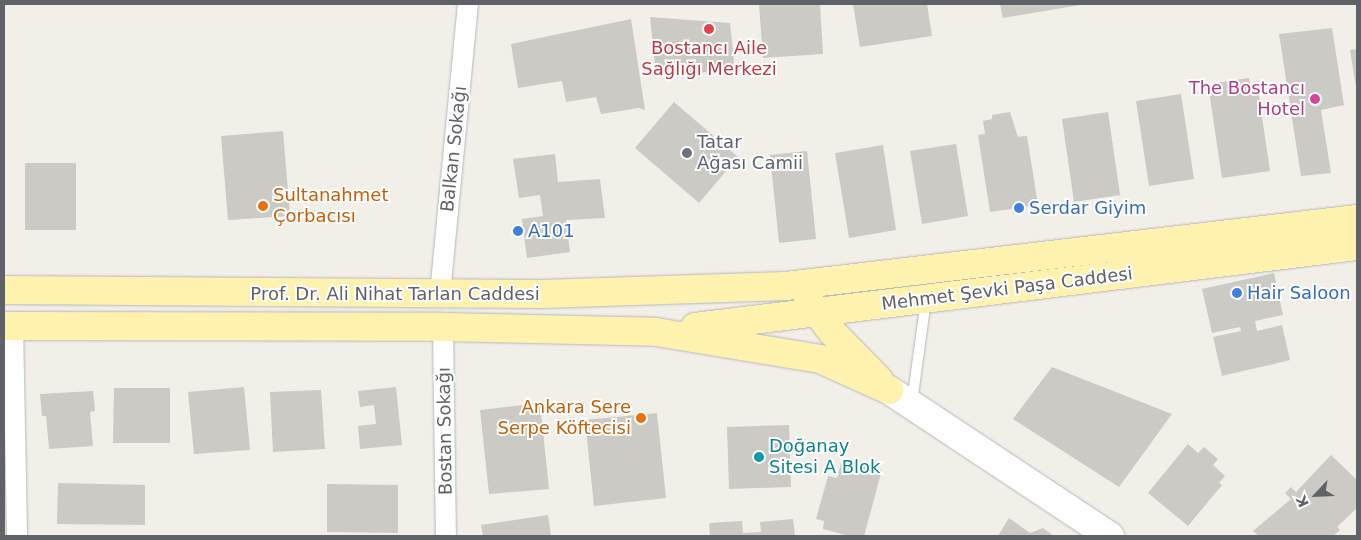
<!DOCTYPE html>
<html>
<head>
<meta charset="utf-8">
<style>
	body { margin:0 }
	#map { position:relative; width:1361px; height:540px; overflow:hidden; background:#f1efe8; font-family:"DejaVu Sans",sans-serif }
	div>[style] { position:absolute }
	.building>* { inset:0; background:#cccac5 }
	.roads { filter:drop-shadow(0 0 1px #b5b8bc) drop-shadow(0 0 1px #b5b8bc) }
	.service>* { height:10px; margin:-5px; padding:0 5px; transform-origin:5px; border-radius:5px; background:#fff }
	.minor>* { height:20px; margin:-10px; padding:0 10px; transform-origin:10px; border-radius:10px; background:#fff }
	.secondary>* { height:28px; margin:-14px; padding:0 14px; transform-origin:14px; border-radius:14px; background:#fff }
	.primary>* { height:28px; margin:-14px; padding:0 14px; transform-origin:14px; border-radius:14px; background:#fff2af }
	.dots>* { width:14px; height:14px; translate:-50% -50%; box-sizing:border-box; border:2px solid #fff; border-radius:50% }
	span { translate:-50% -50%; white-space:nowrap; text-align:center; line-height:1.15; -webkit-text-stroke:4px #fff; paint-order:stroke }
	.health-label { font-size:18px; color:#be3a42 }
	.hotel-label { font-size:18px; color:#b23c85 }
	.right { translate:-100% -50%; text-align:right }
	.worship-label { font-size:18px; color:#5b616d }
	.left { translate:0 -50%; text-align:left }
	.street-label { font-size:18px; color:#5f6368 }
	.food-label { font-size:18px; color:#c56008 }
	.shop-label { font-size:18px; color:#366cbe }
	.culture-label { font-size:18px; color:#0d838f }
	.frame { position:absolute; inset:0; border:5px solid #5f6368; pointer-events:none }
	.north { position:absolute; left:1291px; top:470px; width:50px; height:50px; -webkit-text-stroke:4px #fff; paint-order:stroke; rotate:245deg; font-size:14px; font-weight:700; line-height:20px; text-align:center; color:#5f6368 }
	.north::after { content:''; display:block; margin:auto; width:18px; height:22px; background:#5f6368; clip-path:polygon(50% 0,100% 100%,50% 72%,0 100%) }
</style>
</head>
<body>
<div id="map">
	<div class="building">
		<div style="clip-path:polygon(759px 4px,820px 4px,823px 54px,763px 58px)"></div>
		<div style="clip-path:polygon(853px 4px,927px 4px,932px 36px,860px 47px)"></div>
		<div style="clip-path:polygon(1000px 4px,1080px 4px,1080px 5px,1003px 18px)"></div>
		<div style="clip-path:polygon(650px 17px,730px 23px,735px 71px,690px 73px,655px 66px)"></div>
		<div style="clip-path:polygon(631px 19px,645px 110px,639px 108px,601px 114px,596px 97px,566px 102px,562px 81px,518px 88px,511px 44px)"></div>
		<div style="clip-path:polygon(1332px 28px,1344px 105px,1321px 110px,1331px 173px,1301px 176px,1279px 34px)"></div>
		<div style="clip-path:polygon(1357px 49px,1357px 87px,1356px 87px,1350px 50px)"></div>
		<div style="clip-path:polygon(1249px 78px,1250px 84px,1257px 83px,1270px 171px,1222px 178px,1209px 91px,1215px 90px,1215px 83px)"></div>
		<div style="clip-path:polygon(1181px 94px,1194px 179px,1149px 186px,1136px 101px)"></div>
		<div style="clip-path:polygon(674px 102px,738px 157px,699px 203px,635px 148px)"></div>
		<div style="clip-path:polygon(1010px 112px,1018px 137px,1027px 136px,1038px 205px,990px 212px,978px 135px,985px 134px,983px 121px,992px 119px,992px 115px)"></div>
		<div style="clip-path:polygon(1108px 112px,1120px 195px,1074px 202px,1062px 119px)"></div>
		<div style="clip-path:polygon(283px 131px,290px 216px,228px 220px,221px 136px)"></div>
		<div style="clip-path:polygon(956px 144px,968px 216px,922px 224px,910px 151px)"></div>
		<div style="clip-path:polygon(883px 145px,896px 230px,849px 238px,835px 153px)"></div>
		<div style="clip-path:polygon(807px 151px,816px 239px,779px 243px,770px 155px)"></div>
		<div style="clip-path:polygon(555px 154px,558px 182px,600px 179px,605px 218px,566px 220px,570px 252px,527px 258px,522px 219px,543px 216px,540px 195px,519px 198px,513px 159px)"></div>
		<div style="clip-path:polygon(25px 163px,76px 163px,76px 230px,25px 230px)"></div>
		<div style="clip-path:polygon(1274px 273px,1283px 315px,1255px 321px,1257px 331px,1282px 325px,1290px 360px,1222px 376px,1213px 337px,1241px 331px,1240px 327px,1212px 333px,1202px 289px)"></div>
		<div style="clip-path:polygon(1052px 367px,1172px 414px,1119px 487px,1013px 419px)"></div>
		<div style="clip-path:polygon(244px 387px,250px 450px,194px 454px,188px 392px)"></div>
		<div style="clip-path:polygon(396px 387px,402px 445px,360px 449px,358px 426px,376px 424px,374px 405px,360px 407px,358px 391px)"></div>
		<div style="clip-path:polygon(114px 388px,170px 388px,170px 443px,113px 443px)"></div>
		<div style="clip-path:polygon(321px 390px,325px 449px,273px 452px,270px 392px)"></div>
		<div style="clip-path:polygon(93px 391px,95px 411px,90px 412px,93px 446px,49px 449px,46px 416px,42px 416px,40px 394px)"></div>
		<div style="clip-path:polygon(540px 403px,549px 489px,489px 494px,480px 410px)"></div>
		<div style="clip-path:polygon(657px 413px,666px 498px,594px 506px,585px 420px)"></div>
		<div style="clip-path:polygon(789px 425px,791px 487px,729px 489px,727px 427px)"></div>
		<div style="clip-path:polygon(1188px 444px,1198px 453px,1204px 447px,1218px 459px,1213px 465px,1225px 476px,1219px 483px,1222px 485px,1188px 526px,1148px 493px)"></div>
		<div style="clip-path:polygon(1331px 455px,1357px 480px,1357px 508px,1337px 527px,1340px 530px,1333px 536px,1259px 536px,1253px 531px,1291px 499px,1285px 493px,1291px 487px,1296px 492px)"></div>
		<div style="clip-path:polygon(855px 462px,882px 470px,864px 536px,849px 536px,823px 529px,824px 521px,816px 519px,828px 476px,837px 478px,841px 463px,854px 467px)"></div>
		<div style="clip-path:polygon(58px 483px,145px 485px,145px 525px,57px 524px)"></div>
		<div style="clip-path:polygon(327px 484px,398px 485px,398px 533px,327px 532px)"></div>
		<div style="clip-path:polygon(548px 515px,551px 536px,483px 536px,481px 525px)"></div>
		<div style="clip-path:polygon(1009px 518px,1030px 533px,1043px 528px,1054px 536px,998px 536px)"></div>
		<div style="clip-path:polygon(793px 519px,795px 536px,710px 536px,709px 523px,742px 521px,743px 533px,761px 532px,760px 522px)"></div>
	</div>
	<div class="roads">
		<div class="service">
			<div style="left:912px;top:402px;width:103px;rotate:-82.2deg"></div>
		</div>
		<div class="minor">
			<div style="left:440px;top:294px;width:291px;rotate:-84.5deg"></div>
			<div style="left:13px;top:325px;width:211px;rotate:88.9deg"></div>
			<div style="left:443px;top:327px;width:209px;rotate:89.2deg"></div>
		</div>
		<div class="secondary">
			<div style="left:889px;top:390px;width:265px;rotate:33.5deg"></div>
		</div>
		<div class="primary">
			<div style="left:4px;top:290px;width:539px;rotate:0.43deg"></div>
			<div style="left:543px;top:294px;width:243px;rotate:-1.9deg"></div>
			<div style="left:786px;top:286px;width:575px;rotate:-6.69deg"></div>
			<div style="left:808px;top:300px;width:41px;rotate:52.9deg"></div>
			<div style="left:833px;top:333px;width:66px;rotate:45.6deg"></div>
			<div style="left:4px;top:326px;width:439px;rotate:0.1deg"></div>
			<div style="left:443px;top:327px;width:213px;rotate:1.3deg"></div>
			<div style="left:656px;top:332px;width:166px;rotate:9.3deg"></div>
			<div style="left:820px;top:359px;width:76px;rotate:24.2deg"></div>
			<div style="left:695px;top:327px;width:667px;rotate:-6.98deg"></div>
		</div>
	</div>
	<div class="dots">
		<div style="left:709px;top:29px;background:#e0444e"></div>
		<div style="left:1315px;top:99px;background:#d1479c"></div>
		<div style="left:687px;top:153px;background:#6b7280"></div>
		<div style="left:263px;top:206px;background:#e8710a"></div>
		<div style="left:1019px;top:208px;background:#3f7fe0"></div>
		<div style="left:518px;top:231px;background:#3f7fe0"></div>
		<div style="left:1237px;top:293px;background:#3f7fe0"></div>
		<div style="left:641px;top:418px;background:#e8710a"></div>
		<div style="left:759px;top:457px;background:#0f9aa8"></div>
	</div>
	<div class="health-label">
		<span style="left:709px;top:59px">Bostancı Aile<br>Sağlığı Merkezi</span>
	</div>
	<div class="hotel-label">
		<span class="right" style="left:1305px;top:99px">The Bostancı<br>Hotel</span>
	</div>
	<div class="worship-label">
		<span class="left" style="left:697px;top:153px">Tatar<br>Ağası Camii</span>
	</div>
	<div class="street-label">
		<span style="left:454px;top:149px;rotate:-84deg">Balkan Sokağı</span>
		<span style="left:1007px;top:289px;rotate:-7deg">Mehmet Şevki Paşa Caddesi</span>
		<span style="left:395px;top:294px">Prof. Dr. Ali Nihat Tarlan Caddesi</span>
		<span style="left:445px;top:431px;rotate:-91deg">Bostan Sokağı</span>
	</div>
	<div class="food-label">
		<span class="left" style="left:273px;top:206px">Sultanahmet<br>Çorbacısı</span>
		<span class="right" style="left:631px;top:418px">Ankara Sere<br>Serpe Köftecisi</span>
	</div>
	<div class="shop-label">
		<span class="left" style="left:1029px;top:208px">Serdar Giyim</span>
		<span class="left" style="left:528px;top:231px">A101</span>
		<span class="left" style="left:1247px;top:293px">Hair Saloon</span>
	</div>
	<div class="culture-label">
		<span class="left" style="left:769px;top:457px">Doğanay<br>Sitesi A Blok</span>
	</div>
	<div class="frame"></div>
	<div class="north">K</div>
</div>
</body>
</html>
